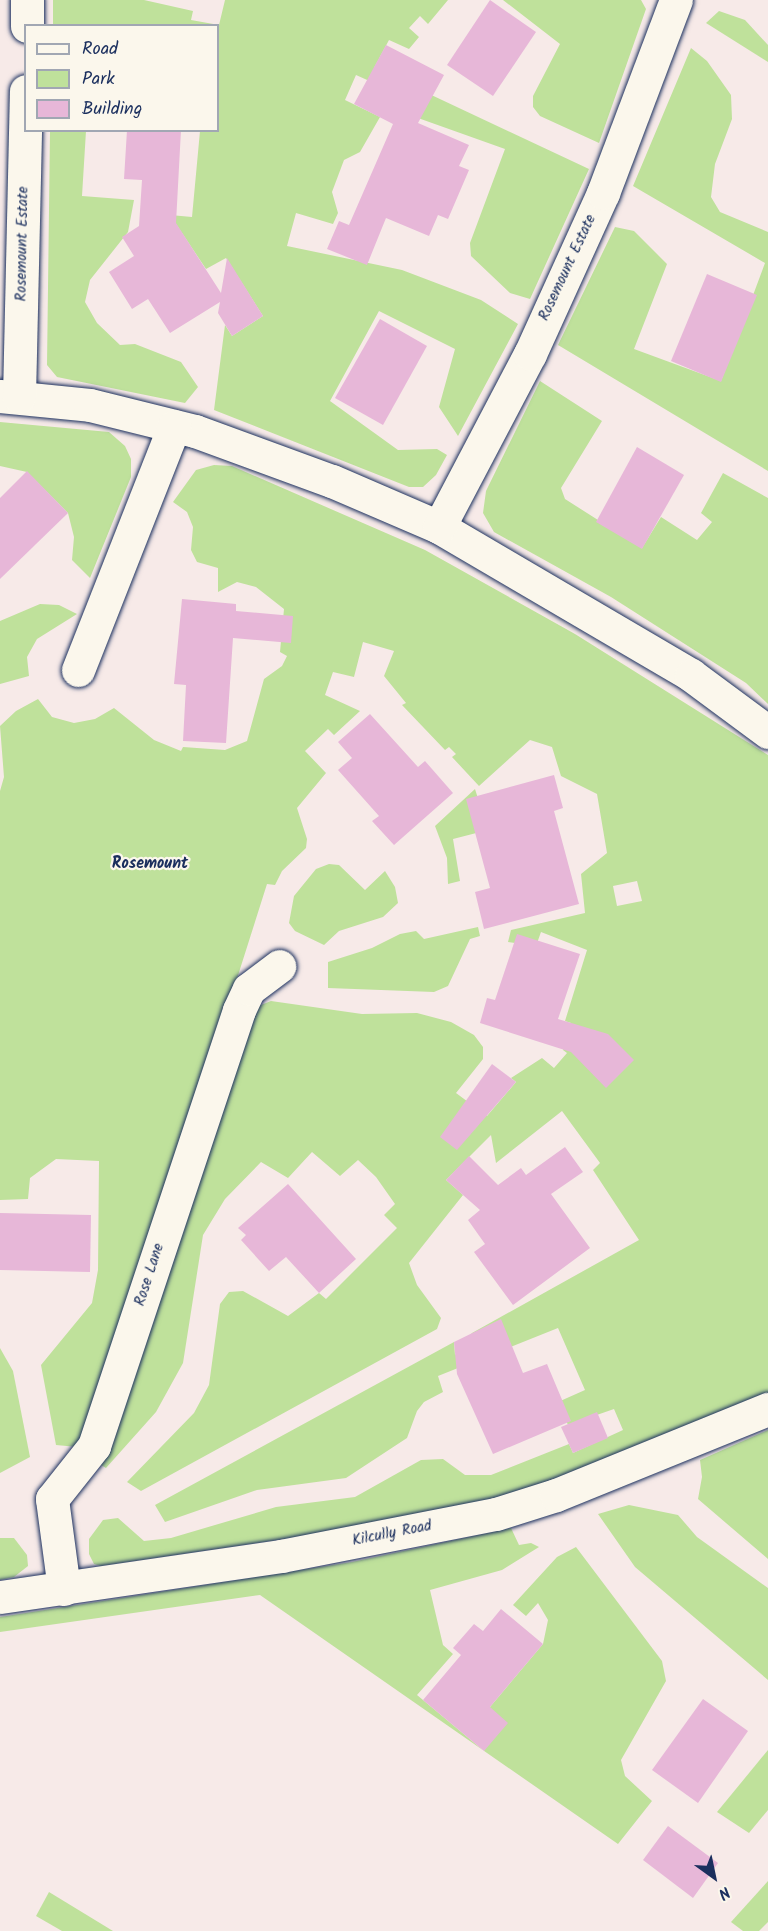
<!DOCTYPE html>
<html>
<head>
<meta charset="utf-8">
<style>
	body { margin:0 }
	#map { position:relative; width:768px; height:1931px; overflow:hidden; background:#f7eae8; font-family:Kalam,sans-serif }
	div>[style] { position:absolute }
	.green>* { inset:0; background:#bfe19b }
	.building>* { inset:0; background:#e7b7d8 }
	.roads { filter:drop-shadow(0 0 2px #1b2f5e) drop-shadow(0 0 2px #1b2f5e) }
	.minor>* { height:33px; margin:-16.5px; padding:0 16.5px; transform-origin:16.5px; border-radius:16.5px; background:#fbf7ec }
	span { translate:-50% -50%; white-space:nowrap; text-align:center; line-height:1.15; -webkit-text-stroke:4.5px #fbf7ec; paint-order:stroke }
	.street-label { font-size:15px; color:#1b2f5e }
	.neighbourhood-label { font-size:16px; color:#1b2f5e; font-weight:700 }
	.legend { position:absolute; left:24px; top:24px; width:195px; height:108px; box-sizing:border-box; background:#fbf7ec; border:2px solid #a1a7b3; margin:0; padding:8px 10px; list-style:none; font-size:18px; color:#1b2f5e }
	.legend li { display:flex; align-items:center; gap:12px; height:30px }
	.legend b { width:30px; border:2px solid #a1a7b3 }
	.north { position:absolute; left:684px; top:1847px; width:60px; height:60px; -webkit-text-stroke:4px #fbf7ec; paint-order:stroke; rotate:147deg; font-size:16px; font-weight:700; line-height:24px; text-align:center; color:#1b2f5e }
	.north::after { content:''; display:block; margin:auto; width:21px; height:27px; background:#1b2f5e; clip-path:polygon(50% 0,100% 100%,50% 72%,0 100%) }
</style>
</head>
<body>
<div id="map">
	<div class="green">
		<div style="clip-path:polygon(53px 0,144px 0,193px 11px,191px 20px,219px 25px,225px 0,448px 0,428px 24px,420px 16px,409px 28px,419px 37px,409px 49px,389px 40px,374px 68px,589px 169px,530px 299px,510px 293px,471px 256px,470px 243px,505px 149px,418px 118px,423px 105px,356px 75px,345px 100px,380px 117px,360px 152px,344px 160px,332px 192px,338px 213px,333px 224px,296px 213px,287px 246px,402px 270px,481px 300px,518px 324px,458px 436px,439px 407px,455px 349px,379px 311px,330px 401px,398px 450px,437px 449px,447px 455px,436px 475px,423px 487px,409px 487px,214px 410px,225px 325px,232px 336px,263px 316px,226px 258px,206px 269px,170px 215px,192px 217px,200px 131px,218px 130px,218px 26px,53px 26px)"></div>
		<div style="clip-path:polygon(503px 0,641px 0,646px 9px,599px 143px,540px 116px,533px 107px,533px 96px,560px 44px)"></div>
		<div style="clip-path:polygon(719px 11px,745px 20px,768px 45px,768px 62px,706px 23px)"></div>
		<div style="clip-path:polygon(691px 48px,707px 61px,731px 95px,732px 119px,715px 164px,711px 197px,720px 212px,768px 232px,768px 471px,558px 345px,615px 227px,634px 231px,667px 264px,634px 349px,721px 381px,765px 263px,633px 186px)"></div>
		<div style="clip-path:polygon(50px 131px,86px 131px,82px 196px,134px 200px,128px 232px,90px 280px,85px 302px,97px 323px,120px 345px,135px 344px,181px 362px,198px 387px,185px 403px,57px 377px,47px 365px)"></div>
		<div style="clip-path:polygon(540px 381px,602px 421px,561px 488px,565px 499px,642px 548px,661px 517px,697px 540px,712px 522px,701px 513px,723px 473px,768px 498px,768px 704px,746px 683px,611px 597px,494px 532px,483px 513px,486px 491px)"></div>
		<div style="clip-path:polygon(0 422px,109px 432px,125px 446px,131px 459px,131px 477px,90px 578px,72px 560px,74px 537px,68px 513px,27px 472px,0 466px)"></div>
		<div style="clip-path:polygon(evenodd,214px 465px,232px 466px,425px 550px,575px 634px,768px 755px,768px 1393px,558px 1482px,447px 1515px,101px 1566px,94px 1564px,89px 1554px,89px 1539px,103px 1520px,118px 1518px,144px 1541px,171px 1538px,276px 1507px,355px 1497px,421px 1460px,443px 1459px,465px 1475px,491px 1475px,569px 1444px,573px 1453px,623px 1430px,614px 1409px,568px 1425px,558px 1402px,585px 1390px,558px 1328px,438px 1376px,443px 1392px,424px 1402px,417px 1411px,407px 1438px,346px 1478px,257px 1490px,165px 1522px,155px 1505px,454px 1342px,455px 1355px,472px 1333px,639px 1240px,593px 1170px,600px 1163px,562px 1111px,496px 1163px,491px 1135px,446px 1180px,463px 1195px,409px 1263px,417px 1285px,441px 1318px,437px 1329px,141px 1491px,127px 1482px,194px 1413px,209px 1385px,220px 1304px,229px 1292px,243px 1291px,288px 1316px,319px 1293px,326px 1299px,397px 1228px,384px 1215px,395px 1204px,376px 1177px,358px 1160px,340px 1176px,312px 1152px,288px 1178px,261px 1162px,225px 1199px,203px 1235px,183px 1363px,156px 1412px,106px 1468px,101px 1465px,104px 1439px,246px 1011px,271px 1001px,362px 1014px,417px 1013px,451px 1022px,474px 1035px,483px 1047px,483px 1059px,456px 1093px,487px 1116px,516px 1082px,511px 1078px,542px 1058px,554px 1068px,567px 1053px,563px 1050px,571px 1023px,565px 1021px,587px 950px,541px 932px,536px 946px,508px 942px,511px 930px,585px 913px,581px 874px,607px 853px,597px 794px,561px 776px,552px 747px,530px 740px,479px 786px,452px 757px,456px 754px,449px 747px,445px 750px,402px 705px,406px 703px,384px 676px,394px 651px,363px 642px,354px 677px,333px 672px,325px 695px,360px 711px,334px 735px,328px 729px,305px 751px,326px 773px,297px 808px,307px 839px,306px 848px,282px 871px,275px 885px,267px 884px,88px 1448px,56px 1445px,41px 1365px,92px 1303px,98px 1270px,99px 1161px,56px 1159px,30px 1178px,28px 1199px,0 1200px,0 791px,4px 777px,0 726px,16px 711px,38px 699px,52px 717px,74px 723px,95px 719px,114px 708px,154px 740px,181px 751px,183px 747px,225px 750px,247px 741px,264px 679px,282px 666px,287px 656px,280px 652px,284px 609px,256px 587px,237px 582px,218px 592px,218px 568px,197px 562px,191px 550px,193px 527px,187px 512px,173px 502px,196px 470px,214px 465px,637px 881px,642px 901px,617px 906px,613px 886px,637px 881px)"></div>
		<div style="clip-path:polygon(40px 604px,59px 605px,77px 614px,37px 639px,27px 657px,29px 676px,0 684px,0 621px)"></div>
		<div style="clip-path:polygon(475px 789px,488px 830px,453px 839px,460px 881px,448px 884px,447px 858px,435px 826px)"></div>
		<div style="clip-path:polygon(329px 864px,339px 865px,365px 890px,385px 871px,395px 887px,398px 903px,383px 917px,339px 931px,324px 945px,295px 931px,289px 923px,294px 896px,316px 869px)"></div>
		<div style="clip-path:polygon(478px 927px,480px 936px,470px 939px,448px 986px,434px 992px,328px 988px,328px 962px,372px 948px,400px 934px,416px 931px,424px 939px)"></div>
		<div style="clip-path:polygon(0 1348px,13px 1371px,30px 1457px,0 1473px)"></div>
		<div style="clip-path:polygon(768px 1430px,768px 1559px,698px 1499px,702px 1477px,700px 1460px)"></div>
		<div style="clip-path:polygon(629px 1505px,678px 1515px,697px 1537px,768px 1588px,768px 1680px,635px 1567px,598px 1514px)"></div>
		<div style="clip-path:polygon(511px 1528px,519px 1545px,531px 1543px,539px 1547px,502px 1570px,430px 1590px,443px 1645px,453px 1654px,417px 1695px,484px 1751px,490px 1707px,543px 1644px,548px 1620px,538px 1603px,526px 1616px,513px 1605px,557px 1557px,576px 1547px,662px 1661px,666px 1681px,621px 1760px,625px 1776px,652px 1801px,618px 1844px,260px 1595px,0 1632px,0 1617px,352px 1562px)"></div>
		<div style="clip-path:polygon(0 1538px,14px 1538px,27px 1555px,28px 1566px,14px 1577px,0 1580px)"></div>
		<div style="clip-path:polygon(768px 1750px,768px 1810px,749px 1833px,717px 1812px)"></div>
		<div style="clip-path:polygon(768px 1881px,768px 1922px,759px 1931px,743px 1931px,731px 1922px)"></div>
		<div style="clip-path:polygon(49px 1892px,113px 1931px,62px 1931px,36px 1916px)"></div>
	</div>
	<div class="building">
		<div style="clip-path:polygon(490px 0,536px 32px,493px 96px,447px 65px)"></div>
		<div style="clip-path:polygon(386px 45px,444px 75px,418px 123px,469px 145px,459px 166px,469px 170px,448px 219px,438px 215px,429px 236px,386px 218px,367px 265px,327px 249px,339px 221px,349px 225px,393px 124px,354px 104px)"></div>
		<div style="clip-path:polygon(127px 130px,181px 130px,176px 223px,221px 293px,227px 258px,263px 316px,232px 336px,218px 313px,220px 302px,170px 333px,148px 299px,132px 309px,109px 272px,134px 256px,122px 237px,139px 226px,142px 180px,124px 179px)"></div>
		<div style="clip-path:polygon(707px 274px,757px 295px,721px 382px,671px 361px)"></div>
		<div style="clip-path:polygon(380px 319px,427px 346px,383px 425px,335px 398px)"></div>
		<div style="clip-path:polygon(637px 447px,684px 475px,642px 549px,596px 522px)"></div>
		<div style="clip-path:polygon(27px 471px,68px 513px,0 579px,0 498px)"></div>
		<div style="clip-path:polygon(182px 599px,236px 604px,236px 611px,293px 616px,291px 643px,233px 638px,226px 743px,183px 741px,186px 685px,174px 684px)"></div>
		<div style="clip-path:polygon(370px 714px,418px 767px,425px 761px,453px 793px,394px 845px,372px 821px,379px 816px,338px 770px,352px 758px,338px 742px)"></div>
		<div style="clip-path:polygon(554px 775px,563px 808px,554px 811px,579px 904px,484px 929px,475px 892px,490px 888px,466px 799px)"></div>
		<div style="clip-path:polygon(517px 934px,580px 954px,558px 1019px,608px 1034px,634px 1060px,606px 1088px,571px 1052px,480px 1023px,487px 998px,495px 1000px)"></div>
		<div style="clip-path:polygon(492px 1064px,516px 1082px,457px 1150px,440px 1137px)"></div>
		<div style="clip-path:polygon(565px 1147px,583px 1172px,551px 1194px,590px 1248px,513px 1305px,474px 1252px,485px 1244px,468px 1220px,480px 1210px,446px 1180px,469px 1156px,498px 1185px,521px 1168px,526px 1175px)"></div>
		<div style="clip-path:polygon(288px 1184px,356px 1259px,319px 1293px,286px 1257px,269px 1271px,241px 1240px,246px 1235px,238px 1228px)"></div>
		<div style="clip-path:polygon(0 1213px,91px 1215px,90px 1272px,0 1270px)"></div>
		<div style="clip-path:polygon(501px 1319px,523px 1373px,547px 1364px,571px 1421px,493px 1454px,457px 1374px,454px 1342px)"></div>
		<div style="clip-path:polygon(597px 1412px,608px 1438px,573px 1453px,561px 1427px)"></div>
		<div style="clip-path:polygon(501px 1609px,543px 1644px,490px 1707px,508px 1723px,484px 1751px,423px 1700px,461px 1655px,453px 1648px,474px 1624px,483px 1631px)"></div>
		<div style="clip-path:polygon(703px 1699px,748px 1731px,698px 1803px,652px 1770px)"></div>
		<div style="clip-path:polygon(668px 1826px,718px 1863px,693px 1898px,643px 1860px)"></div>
	</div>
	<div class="roads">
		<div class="minor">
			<div style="left:27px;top:26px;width:26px;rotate:-90deg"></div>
			<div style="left:0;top:396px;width:90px;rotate:5.7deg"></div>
			<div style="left:90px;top:405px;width:108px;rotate:13.9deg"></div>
			<div style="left:195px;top:431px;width:146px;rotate:20.1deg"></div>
			<div style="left:332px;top:481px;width:116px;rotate:23.3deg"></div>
			<div style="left:439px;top:527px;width:292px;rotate:30.4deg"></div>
			<div style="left:691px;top:675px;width:96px;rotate:36.5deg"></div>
			<div style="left:19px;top:397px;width:306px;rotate:-88.7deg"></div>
			<div style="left:439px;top:527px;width:195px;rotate:-62.3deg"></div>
			<div style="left:530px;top:354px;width:177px;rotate:-65.6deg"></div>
			<div style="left:603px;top:193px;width:206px;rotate:-69.3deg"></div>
			<div style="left:78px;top:670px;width:262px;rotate:-68.5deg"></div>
			<div style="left:64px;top:1589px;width:91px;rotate:-97.6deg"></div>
			<div style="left:52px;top:1499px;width:68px;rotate:-51.6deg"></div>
			<div style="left:94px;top:1446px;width:459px;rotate:-71.6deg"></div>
			<div style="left:239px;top:1010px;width:23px;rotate:-65deg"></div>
			<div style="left:249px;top:989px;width:38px;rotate:-37deg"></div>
			<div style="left:0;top:1597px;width:284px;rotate:-8.3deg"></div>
			<div style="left:281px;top:1556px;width:219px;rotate:-11.1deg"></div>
			<div style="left:496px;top:1514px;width:63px;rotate:-17.6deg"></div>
			<div style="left:556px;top:1495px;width:229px;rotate:-22.1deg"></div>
		</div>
	</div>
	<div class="street-label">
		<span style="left:23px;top:244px;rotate:-89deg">Rosemount Estate</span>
		<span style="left:568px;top:268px;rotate:-65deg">Rosemount Estate</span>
		<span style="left:150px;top:1275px;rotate:-72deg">Rose Lane</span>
		<span style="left:392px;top:1534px;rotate:-11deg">Kilcully Road</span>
	</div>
	<div class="neighbourhood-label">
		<span style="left:150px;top:864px">Rosemount</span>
	</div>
	<ul class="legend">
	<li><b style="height:8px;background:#fbf7ec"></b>Road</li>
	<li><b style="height:16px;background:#bfe19b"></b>Park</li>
	<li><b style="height:16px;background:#e7b7d8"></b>Building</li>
	</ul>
	<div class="north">N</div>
</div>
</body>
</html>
